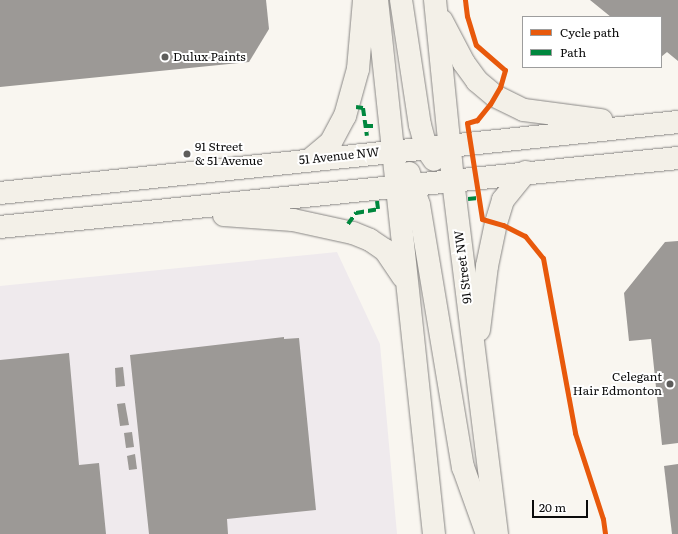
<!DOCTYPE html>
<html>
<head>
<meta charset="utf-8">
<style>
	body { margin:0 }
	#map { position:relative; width:678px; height:534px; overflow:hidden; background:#f9f6f0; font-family:Literata,serif }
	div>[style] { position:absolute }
	.industrial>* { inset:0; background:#efeaed }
	.building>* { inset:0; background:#9c9996 }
	.roads { filter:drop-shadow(0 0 1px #898785) drop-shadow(0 0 1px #898785) }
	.secondary>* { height:22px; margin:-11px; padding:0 11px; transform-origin:11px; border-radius:11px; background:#f3f0e8 }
	.quiet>* { height:4px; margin-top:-2px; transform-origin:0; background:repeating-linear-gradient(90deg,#00873e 0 8px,transparent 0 12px) }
	.cycleway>* { height:5px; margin:-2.5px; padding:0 2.5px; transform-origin:2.5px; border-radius:2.5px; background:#e8590c }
	.dots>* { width:11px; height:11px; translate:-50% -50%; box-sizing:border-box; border:2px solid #fff; border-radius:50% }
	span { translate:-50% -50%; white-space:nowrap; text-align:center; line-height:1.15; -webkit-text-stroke:4px #fff; paint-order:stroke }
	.poi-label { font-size:12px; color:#0b0b0b }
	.left { translate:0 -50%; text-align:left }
	.right { translate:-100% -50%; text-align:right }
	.street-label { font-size:12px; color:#0b0b0b }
	.legend { position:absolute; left:522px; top:16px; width:140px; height:52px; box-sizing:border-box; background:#fff; border:1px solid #9d9d9d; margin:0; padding:5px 7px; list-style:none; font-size:12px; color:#0b0b0b }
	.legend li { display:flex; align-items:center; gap:8px; height:20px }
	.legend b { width:20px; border:1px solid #9d9d9d }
	.scale { position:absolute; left:532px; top:500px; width:56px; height:18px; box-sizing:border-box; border:2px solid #0b0b0b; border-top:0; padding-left:5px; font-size:12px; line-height:14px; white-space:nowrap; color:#0b0b0b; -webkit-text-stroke:3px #fff; paint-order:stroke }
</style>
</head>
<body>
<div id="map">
	<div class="industrial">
		<div style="clip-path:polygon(337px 252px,380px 344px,397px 534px,0 534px,0 286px)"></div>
	</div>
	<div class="building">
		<div style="clip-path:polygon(0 0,266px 0,269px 29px,249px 62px,0 87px)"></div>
		<div style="clip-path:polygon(590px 0,678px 0,678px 61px,667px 52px,661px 57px,661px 17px,611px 17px)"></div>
		<div style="clip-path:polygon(678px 241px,678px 443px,662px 445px,651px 339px,629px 341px,624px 293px,665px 242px)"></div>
		<div style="clip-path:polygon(284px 337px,284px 339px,299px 338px,316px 510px,227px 519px,228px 534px,149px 534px,130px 355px)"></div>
		<div style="clip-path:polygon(69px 353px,79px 465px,99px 463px,106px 534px,0 534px,0 360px)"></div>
		<div style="clip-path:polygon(123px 367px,125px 386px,116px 387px,115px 368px)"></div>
		<div style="clip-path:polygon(125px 403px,129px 425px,120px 426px,117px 404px)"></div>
		<div style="clip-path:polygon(132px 432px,134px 447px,126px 448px,124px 433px)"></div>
		<div style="clip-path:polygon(135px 454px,137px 469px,129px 470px,127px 456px)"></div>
		<div style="clip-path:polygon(678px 464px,678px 534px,672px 534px,664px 466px)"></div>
	</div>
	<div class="roads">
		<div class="secondary">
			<div style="left:377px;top:0;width:537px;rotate:83.91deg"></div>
			<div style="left:401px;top:0;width:126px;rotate:81.4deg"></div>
			<div style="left:420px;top:125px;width:24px;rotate:75deg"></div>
			<div style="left:426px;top:148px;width:14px;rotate:56deg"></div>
			<div style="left:435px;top:0;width:182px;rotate:84.3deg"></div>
			<div style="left:453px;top:181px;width:356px;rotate:82.9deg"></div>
			<div style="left:442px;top:21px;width:47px;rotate:62.4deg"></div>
			<div style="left:464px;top:63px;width:22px;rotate:54deg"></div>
			<div style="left:477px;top:81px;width:23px;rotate:40deg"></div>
			<div style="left:495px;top:96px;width:32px;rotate:26deg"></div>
			<div style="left:524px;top:110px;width:78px;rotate:7.4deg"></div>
			<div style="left:311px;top:159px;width:26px;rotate:-40deg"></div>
			<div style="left:331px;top:142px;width:30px;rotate:-62deg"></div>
			<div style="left:345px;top:116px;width:49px;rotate:-74.5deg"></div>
			<div style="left:358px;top:69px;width:69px;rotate:-85deg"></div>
			<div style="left:409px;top:173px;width:34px;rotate:73deg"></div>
			<div style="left:419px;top:205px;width:266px;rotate:80.5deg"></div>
			<div style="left:463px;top:467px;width:71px;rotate:70.3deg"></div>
			<div style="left:0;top:193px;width:682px;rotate:-5.98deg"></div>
			<div style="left:224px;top:215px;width:69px;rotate:4.1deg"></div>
			<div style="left:293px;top:220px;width:61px;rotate:12.2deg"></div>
			<div style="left:353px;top:233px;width:18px;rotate:22deg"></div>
			<div style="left:370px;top:240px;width:18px;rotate:34deg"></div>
			<div style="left:385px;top:250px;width:32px;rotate:56deg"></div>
			<div style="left:0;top:227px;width:682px;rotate:-5.81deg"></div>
			<div style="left:479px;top:330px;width:64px;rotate:-82.9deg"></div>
			<div style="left:487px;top:266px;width:44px;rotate:-78.2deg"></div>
			<div style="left:496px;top:223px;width:24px;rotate:-73deg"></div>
			<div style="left:503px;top:200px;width:36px;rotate:-51deg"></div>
		</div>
	</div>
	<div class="quiet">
		<div style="left:356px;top:107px;width:7px;rotate:8deg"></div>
		<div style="left:363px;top:108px;width:28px;rotate:82deg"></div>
		<div style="left:365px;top:126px;width:12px"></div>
		<div style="left:468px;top:199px;width:10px;rotate:-6deg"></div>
		<div style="left:348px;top:224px;width:14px;rotate:-54deg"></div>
		<div style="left:356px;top:213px;width:22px;rotate:-10deg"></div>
		<div style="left:378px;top:209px;width:8px;rotate:-97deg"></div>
	</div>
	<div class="cycleway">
		<div style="left:465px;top:0;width:16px;rotate:83deg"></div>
		<div style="left:467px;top:16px;width:30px;rotate:73deg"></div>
		<div style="left:476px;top:45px;width:38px;rotate:41deg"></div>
		<div style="left:505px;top:70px;width:18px;rotate:106deg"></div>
		<div style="left:500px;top:87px;width:20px;rotate:120deg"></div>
		<div style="left:490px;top:104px;width:21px;rotate:129deg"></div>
		<div style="left:477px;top:120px;width:10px;rotate:163deg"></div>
		<div style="left:467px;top:123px;width:97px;rotate:81.1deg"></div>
		<div style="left:482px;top:219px;width:22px;rotate:16deg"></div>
		<div style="left:503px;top:225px;width:25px;rotate:27deg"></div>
		<div style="left:525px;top:236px;width:28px;rotate:51deg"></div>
		<div style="left:543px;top:258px;width:178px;rotate:79.6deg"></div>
		<div style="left:575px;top:433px;width:90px;rotate:72deg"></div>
		<div style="left:603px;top:519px;width:15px;rotate:82deg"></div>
	</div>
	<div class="dots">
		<div style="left:165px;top:57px;background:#5e5d5b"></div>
		<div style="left:187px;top:154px;background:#5e5d5b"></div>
		<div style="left:670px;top:384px;background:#5e5d5b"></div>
	</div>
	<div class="poi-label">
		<span class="left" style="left:173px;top:57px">Dulux Paints</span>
		<span class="left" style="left:195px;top:154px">91 Street<br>&amp; 51 Avenue</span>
		<span class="right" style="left:662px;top:384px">Celegant<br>Hair Edmonton</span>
	</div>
	<div class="street-label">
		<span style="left:339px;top:156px;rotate:-6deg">51 Avenue NW</span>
		<span style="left:463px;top:267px;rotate:-97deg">91 Street NW</span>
	</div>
	<ul class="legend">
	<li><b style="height:5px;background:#e8590c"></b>Cycle path</li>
	<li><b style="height:5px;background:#00873e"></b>Path</li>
	</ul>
	<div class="scale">20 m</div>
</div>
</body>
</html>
